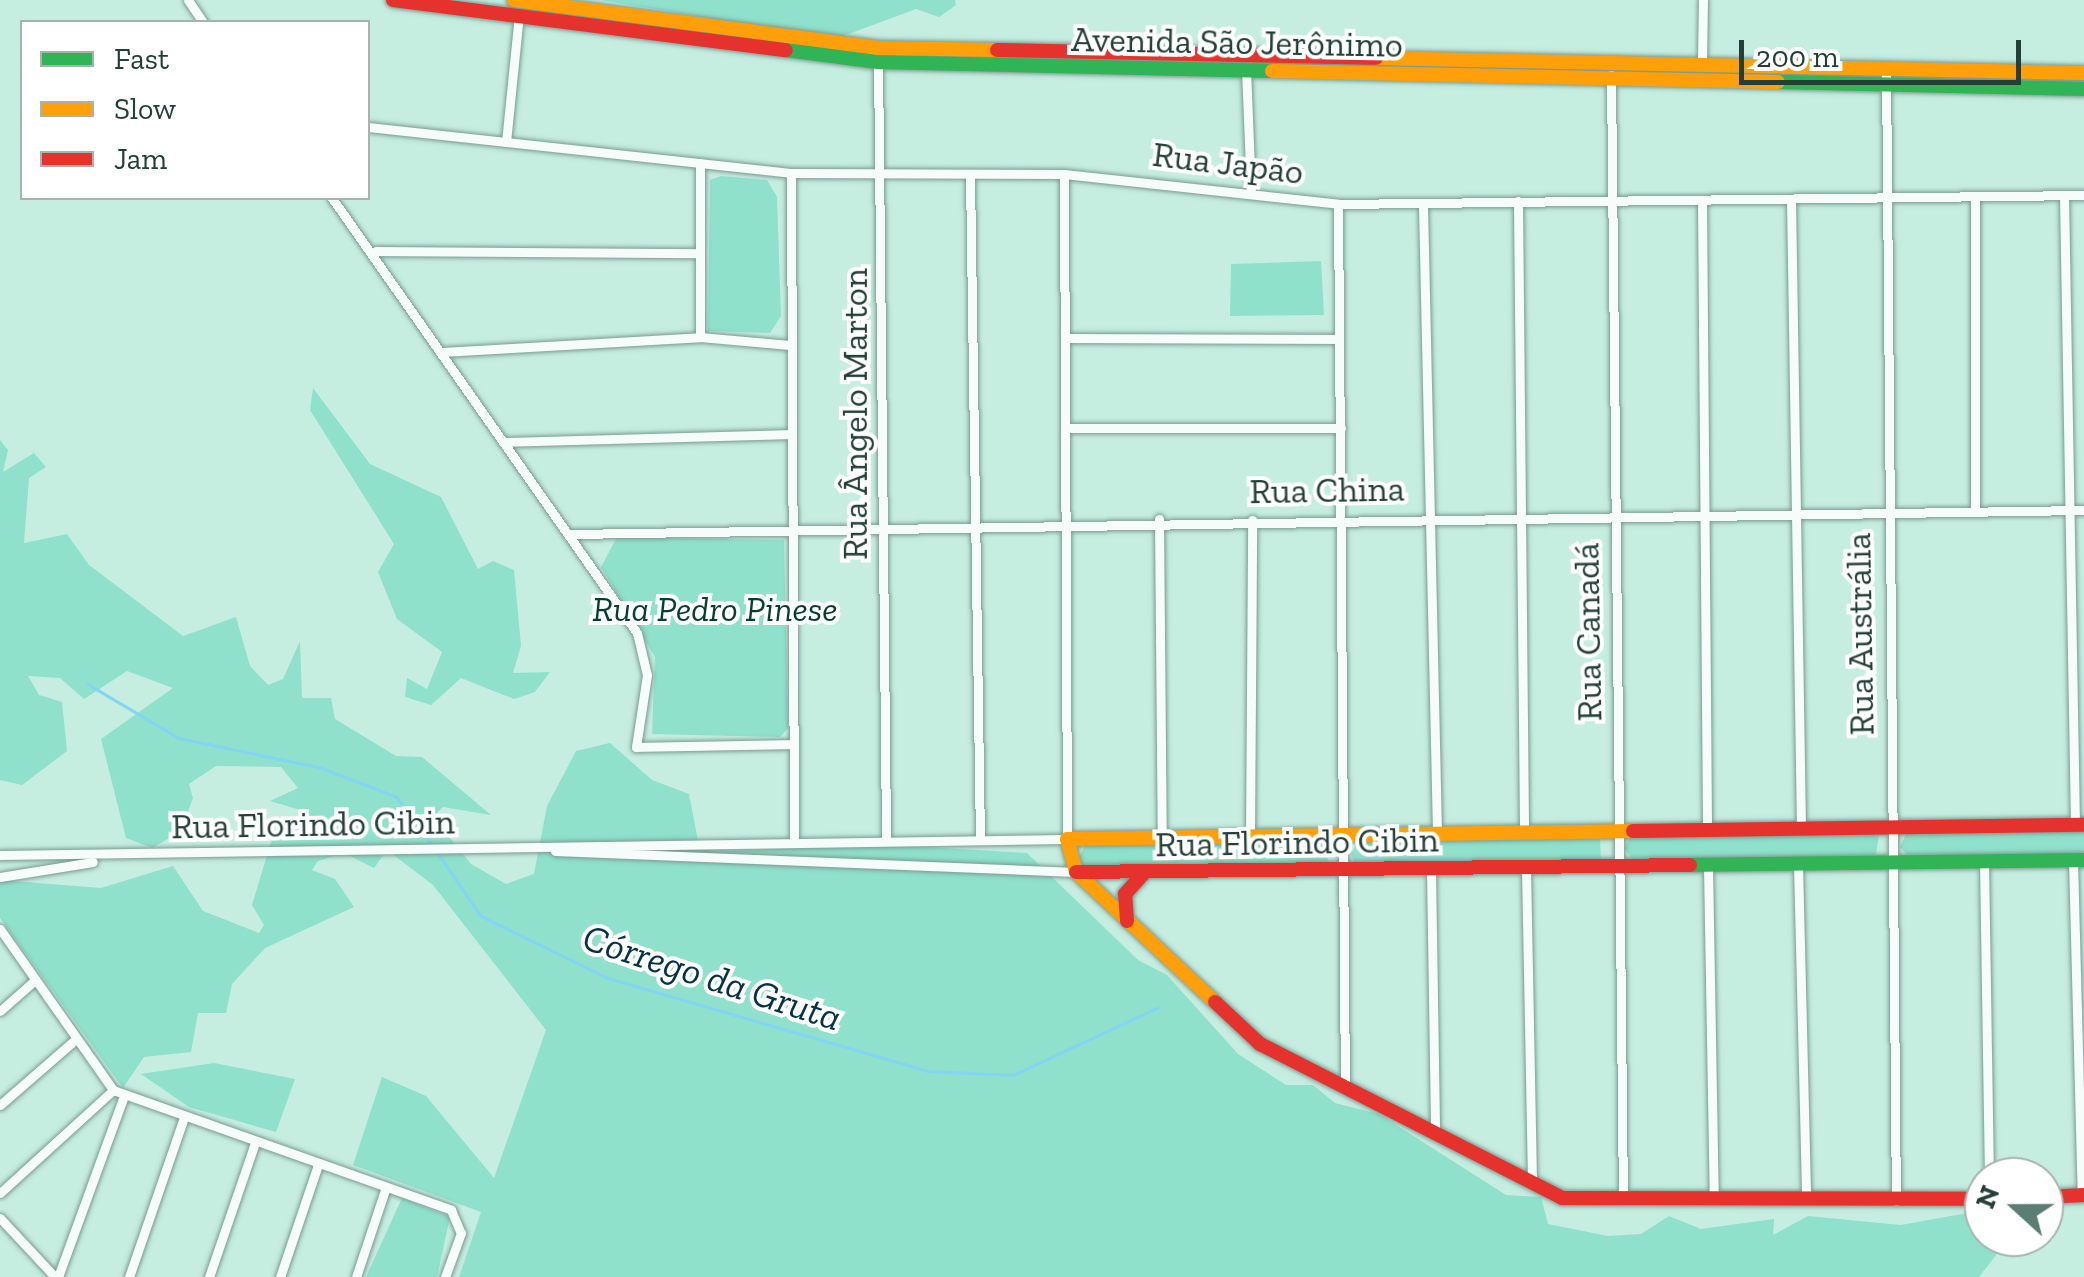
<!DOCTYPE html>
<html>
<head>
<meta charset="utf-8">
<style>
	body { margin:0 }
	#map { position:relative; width:2084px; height:1277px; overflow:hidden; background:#c5ede0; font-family:"Zilla Slab",serif }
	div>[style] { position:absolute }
	.green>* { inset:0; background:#8fe1cb }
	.stream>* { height:2.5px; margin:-1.25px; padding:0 1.25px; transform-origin:1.25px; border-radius:1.25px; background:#83d5f4 }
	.roads { filter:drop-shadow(0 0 2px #7b9b91) drop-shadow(0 0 2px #7b9b91) }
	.street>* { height:9px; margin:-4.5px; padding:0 4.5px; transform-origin:4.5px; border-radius:4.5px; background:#f6fcfa }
	.fast>* { height:14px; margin:-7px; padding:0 7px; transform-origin:7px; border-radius:7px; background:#30b455 }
	.slow>* { height:14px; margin:-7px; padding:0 7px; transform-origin:7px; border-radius:7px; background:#ff9f0a }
	.jam>* { height:14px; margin:-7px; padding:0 7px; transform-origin:7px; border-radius:7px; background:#e5322d }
	span { translate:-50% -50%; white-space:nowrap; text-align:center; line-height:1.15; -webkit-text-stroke:8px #fff; paint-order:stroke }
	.street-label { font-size:35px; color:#234038 }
	.park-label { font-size:35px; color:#063e31; font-style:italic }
	.water-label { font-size:38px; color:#043247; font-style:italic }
	.legend { position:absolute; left:20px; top:20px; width:350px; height:180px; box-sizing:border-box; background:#fff; border:2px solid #a7b3af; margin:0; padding:12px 18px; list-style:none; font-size:30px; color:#234038 }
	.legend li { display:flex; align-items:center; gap:20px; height:50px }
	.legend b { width:50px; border:2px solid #a7b3af }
	.north { position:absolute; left:1964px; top:1157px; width:100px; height:100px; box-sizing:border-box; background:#fff; border:2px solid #a7b3af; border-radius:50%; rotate:291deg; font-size:28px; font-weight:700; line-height:40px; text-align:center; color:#234038 }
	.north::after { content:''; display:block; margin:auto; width:35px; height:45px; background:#5c7d73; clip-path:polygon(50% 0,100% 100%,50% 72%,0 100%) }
	.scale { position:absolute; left:1739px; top:40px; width:282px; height:45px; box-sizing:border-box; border:5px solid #234038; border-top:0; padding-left:12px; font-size:30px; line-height:35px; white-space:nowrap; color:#234038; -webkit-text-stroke:8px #fff; paint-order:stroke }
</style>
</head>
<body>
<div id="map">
	<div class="green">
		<div style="clip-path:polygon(601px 0,955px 0,956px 5px,939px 17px,916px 9px,835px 39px)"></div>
		<div style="clip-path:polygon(721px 176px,767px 180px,777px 197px,781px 316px,770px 333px,708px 331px,710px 180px)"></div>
		<div style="clip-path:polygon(1321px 261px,1324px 315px,1230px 316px,1231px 264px)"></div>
		<div style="clip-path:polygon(313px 388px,370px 464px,441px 497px,478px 569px,493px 561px,514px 570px,521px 646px,513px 673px,550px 672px,535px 692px,514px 699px,461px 678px,431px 705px,405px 697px,407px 678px,427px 689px,442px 652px,397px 619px,378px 572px,394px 544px,310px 410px)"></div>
		<div style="clip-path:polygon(0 440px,8px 450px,3px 472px,34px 453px,46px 467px,29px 478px,24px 543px,67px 534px,89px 565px,183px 636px,236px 617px,250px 666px,268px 685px,283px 679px,300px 641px,302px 698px,331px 698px,335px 719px,396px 756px,422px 757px,491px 815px,443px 807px,433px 817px,471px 864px,506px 884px,534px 874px,547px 806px,576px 751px,610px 743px,652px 780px,689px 794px,698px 841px,711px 852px,876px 844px,1027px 853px,1138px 960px,1167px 975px,1238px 1054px,1286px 1085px,1313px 1085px,1335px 1103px,1379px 1114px,1506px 1195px,1541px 1197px,1548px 1224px,1608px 1236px,1641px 1234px,1669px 1216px,1701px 1229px,1774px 1219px,1773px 1235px,1808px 1216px,1901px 1225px,1984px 1210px,1984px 1237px,2010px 1237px,1979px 1277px,459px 1277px,481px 1212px,353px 1165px,382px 1077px,426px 1096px,494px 1178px,546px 1030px,433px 885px,387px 850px,374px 868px,344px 853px,318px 861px,312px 870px,335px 879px,354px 907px,265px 948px,232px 984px,226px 1013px,198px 1013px,191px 1052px,144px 1057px,123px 1088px,0 918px,0 880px,101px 888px,173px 866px,203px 911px,259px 933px,264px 925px,252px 905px,271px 842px,304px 811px,270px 801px,298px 788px,281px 767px,216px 766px,189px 784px,193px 798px,180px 832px,152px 848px,126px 838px,101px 739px,173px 688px,127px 671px,84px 699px,60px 678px,28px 676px,39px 695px,62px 702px,67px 751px,22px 785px,0 780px)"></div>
		<div style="clip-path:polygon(617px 537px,784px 540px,788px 728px,780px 737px,652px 734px,655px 657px,601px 567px)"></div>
		<div style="clip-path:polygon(2084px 831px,2084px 854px,1907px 855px,1900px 847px,1906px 834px)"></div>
		<div style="clip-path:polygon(1879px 834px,1876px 855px,1634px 862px,1624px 848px,1630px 837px)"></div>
		<div style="clip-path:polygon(1600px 837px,1601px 861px,1355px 865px,1351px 854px,1357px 843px)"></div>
		<div style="clip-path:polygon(1322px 841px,1329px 863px,1082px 866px,1079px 857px,1085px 846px)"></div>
		<div style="clip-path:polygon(214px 1063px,295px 1079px,276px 1132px,189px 1107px,141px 1074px)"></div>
		<div style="clip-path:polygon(402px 1198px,450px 1217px,437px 1277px,366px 1277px)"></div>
	</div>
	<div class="stream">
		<div style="left:88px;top:684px;width:106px;rotate:30.7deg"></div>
		<div style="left:179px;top:738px;width:146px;rotate:11.8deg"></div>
		<div style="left:322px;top:768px;width:80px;rotate:21.1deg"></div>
		<div style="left:397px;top:797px;width:61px;rotate:53.7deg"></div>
		<div style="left:438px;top:853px;width:76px;rotate:55.7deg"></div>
		<div style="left:481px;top:916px;width:141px;rotate:26deg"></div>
		<div style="left:608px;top:978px;width:333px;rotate:16.2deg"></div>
		<div style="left:928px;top:1071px;width:85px;rotate:2.7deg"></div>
		<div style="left:1013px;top:1075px;width:159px;rotate:-25deg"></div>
	</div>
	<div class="roads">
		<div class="street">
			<div style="left:188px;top:0;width:27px;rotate:56deg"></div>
			<div style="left:878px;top:58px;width:783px;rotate:89.41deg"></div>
			<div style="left:1702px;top:62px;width:62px;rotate:-89.1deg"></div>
			<div style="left:1886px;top:66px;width:1135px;rotate:89.5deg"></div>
			<div style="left:1246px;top:69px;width:123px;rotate:87.7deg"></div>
			<div style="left:1611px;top:75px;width:1125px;rotate:89.39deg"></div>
			<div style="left:368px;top:127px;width:425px;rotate:6.2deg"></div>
			<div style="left:791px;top:173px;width:273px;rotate:0.2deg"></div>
			<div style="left:1064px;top:174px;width:276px;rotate:6.2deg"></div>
			<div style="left:1338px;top:204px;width:746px;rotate:-0.69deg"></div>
			<div style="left:506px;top:142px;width:128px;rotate:-84.2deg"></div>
			<div style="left:791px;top:173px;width:669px;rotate:89.74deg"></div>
			<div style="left:970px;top:175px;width:665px;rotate:89.14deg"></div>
			<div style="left:2064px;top:195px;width:630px;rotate:89deg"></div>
			<div style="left:332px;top:198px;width:531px;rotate:54.96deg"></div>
			<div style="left:637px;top:633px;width:43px;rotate:76.6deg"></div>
			<div style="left:647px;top:675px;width:73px;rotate:98.7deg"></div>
			<div style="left:636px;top:747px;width:157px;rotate:-1.1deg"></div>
			<div style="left:1791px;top:199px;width:628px;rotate:89.09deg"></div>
			<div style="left:1702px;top:200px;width:628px;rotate:89.54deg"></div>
			<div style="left:1518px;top:201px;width:630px;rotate:89.45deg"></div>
			<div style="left:1338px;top:204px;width:884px;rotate:89.55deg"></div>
			<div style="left:1423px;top:206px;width:628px;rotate:88.72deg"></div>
			<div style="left:376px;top:251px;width:324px;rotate:0.4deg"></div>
			<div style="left:700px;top:337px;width:174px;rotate:-90deg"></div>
			<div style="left:1067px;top:338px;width:271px;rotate:0.2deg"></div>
			<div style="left:442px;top:352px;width:258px;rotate:-3.3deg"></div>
			<div style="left:700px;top:337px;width:90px;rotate:5.1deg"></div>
			<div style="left:1070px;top:428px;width:271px"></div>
			<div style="left:503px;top:442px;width:286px;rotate:-1.6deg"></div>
			<div style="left:1975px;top:511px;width:315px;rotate:-90deg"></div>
			<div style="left:1159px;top:519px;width:319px;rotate:89.5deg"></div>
			<div style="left:572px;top:534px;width:1512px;rotate:-0.91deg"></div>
			<div style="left:1250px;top:837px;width:317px;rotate:-89.6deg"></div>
			<div style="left:555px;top:851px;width:521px;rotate:2.31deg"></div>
			<div style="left:0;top:855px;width:1067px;rotate:-0.86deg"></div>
			<div style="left:1067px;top:839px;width:665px;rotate:-90.26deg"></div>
			<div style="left:2073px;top:860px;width:335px;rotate:88.5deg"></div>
			<div style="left:1984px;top:861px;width:316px;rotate:89.1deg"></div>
			<div style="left:1798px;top:864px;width:336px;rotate:88.6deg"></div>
			<div style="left:1708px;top:866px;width:334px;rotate:89deg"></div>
			<div style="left:1526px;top:868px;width:316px;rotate:88.9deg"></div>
			<div style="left:1431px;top:870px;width:263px;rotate:89.1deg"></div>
			<div style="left:0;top:877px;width:94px;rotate:-9.2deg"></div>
			<div style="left:0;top:929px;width:197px;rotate:54.9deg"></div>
			<div style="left:113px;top:1090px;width:359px;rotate:19.5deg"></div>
			<div style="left:451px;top:1210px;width:25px;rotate:67deg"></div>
			<div style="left:461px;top:1233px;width:47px;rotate:110deg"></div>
			<div style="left:0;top:1011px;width:47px;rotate:-41.5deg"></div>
			<div style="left:0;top:1105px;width:101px;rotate:-41deg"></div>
			<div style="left:0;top:1193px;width:153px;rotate:-42.3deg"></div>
			<div style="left:0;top:1218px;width:81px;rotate:47deg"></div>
			<div style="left:58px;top:1277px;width:193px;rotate:-70deg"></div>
			<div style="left:129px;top:1277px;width:166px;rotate:-71deg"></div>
			<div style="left:209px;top:1277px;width:142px;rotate:-71.1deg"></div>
			<div style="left:280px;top:1277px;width:118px;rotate:-71.3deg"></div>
			<div style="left:356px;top:1277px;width:95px;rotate:-71.6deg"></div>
		</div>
		<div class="fast">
			<div style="left:786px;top:50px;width:93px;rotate:7.4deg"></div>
			<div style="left:878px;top:62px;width:394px;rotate:1.3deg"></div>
			<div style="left:1778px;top:82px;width:306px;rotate:1.3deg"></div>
			<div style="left:1690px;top:865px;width:394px;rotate:-0.7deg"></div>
		</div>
		<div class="slow">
			<div style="left:514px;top:0;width:366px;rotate:7.5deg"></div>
			<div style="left:877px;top:48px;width:120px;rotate:1deg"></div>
			<div style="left:1376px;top:58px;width:708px;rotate:1.21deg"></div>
			<div style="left:1272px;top:71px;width:506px;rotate:1.25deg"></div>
			<div style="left:1215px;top:1002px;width:190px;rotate:-136.9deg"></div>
			<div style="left:1076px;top:872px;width:34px;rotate:-105deg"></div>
			<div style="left:1067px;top:839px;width:566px;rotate:-0.81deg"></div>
		</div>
		<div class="jam">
			<div style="left:393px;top:0;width:396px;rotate:7.3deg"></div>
			<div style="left:997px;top:50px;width:379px;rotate:1.2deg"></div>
			<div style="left:1633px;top:831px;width:451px;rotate:-0.8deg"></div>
			<div style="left:1076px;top:872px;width:614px;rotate:-0.65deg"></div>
			<div style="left:1127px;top:921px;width:27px;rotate:-94deg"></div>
			<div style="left:1125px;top:894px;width:27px;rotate:-48deg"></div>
			<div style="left:1215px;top:1002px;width:62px;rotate:43deg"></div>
			<div style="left:1260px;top:1044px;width:339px;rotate:27deg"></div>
			<div style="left:1562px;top:1198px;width:422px;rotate:0.1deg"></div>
			<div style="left:2044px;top:1197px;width:40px;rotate:-2.9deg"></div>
		</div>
	</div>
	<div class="street-label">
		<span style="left:1237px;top:42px;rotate:1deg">Avenida São Jerônimo</span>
		<span style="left:1228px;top:163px;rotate:7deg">Rua Japão</span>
		<span style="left:855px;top:414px;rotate:-90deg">Rua Ângelo Marton</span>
		<span style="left:1327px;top:490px;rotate:-1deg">Rua China</span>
		<span style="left:1588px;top:632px;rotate:-91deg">Rua Canadá</span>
		<span style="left:1860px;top:634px;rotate:-91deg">Rua Austrália</span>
		<span style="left:313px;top:824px;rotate:-1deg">Rua Florindo Cibin</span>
		<span style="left:1297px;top:842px;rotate:-1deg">Rua Florindo Cibin</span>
	</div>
	<div class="park-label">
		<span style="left:715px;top:609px">Rua Pedro Pinese</span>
	</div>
	<div class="water-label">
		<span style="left:712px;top:978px;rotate:18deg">Córrego da Gruta</span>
	</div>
	<ul class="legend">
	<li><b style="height:12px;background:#30b455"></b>Fast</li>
	<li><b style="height:12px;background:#ff9f0a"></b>Slow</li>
	<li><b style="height:12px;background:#e5322d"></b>Jam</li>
	</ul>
	<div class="north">N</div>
	<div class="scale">200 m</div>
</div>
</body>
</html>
